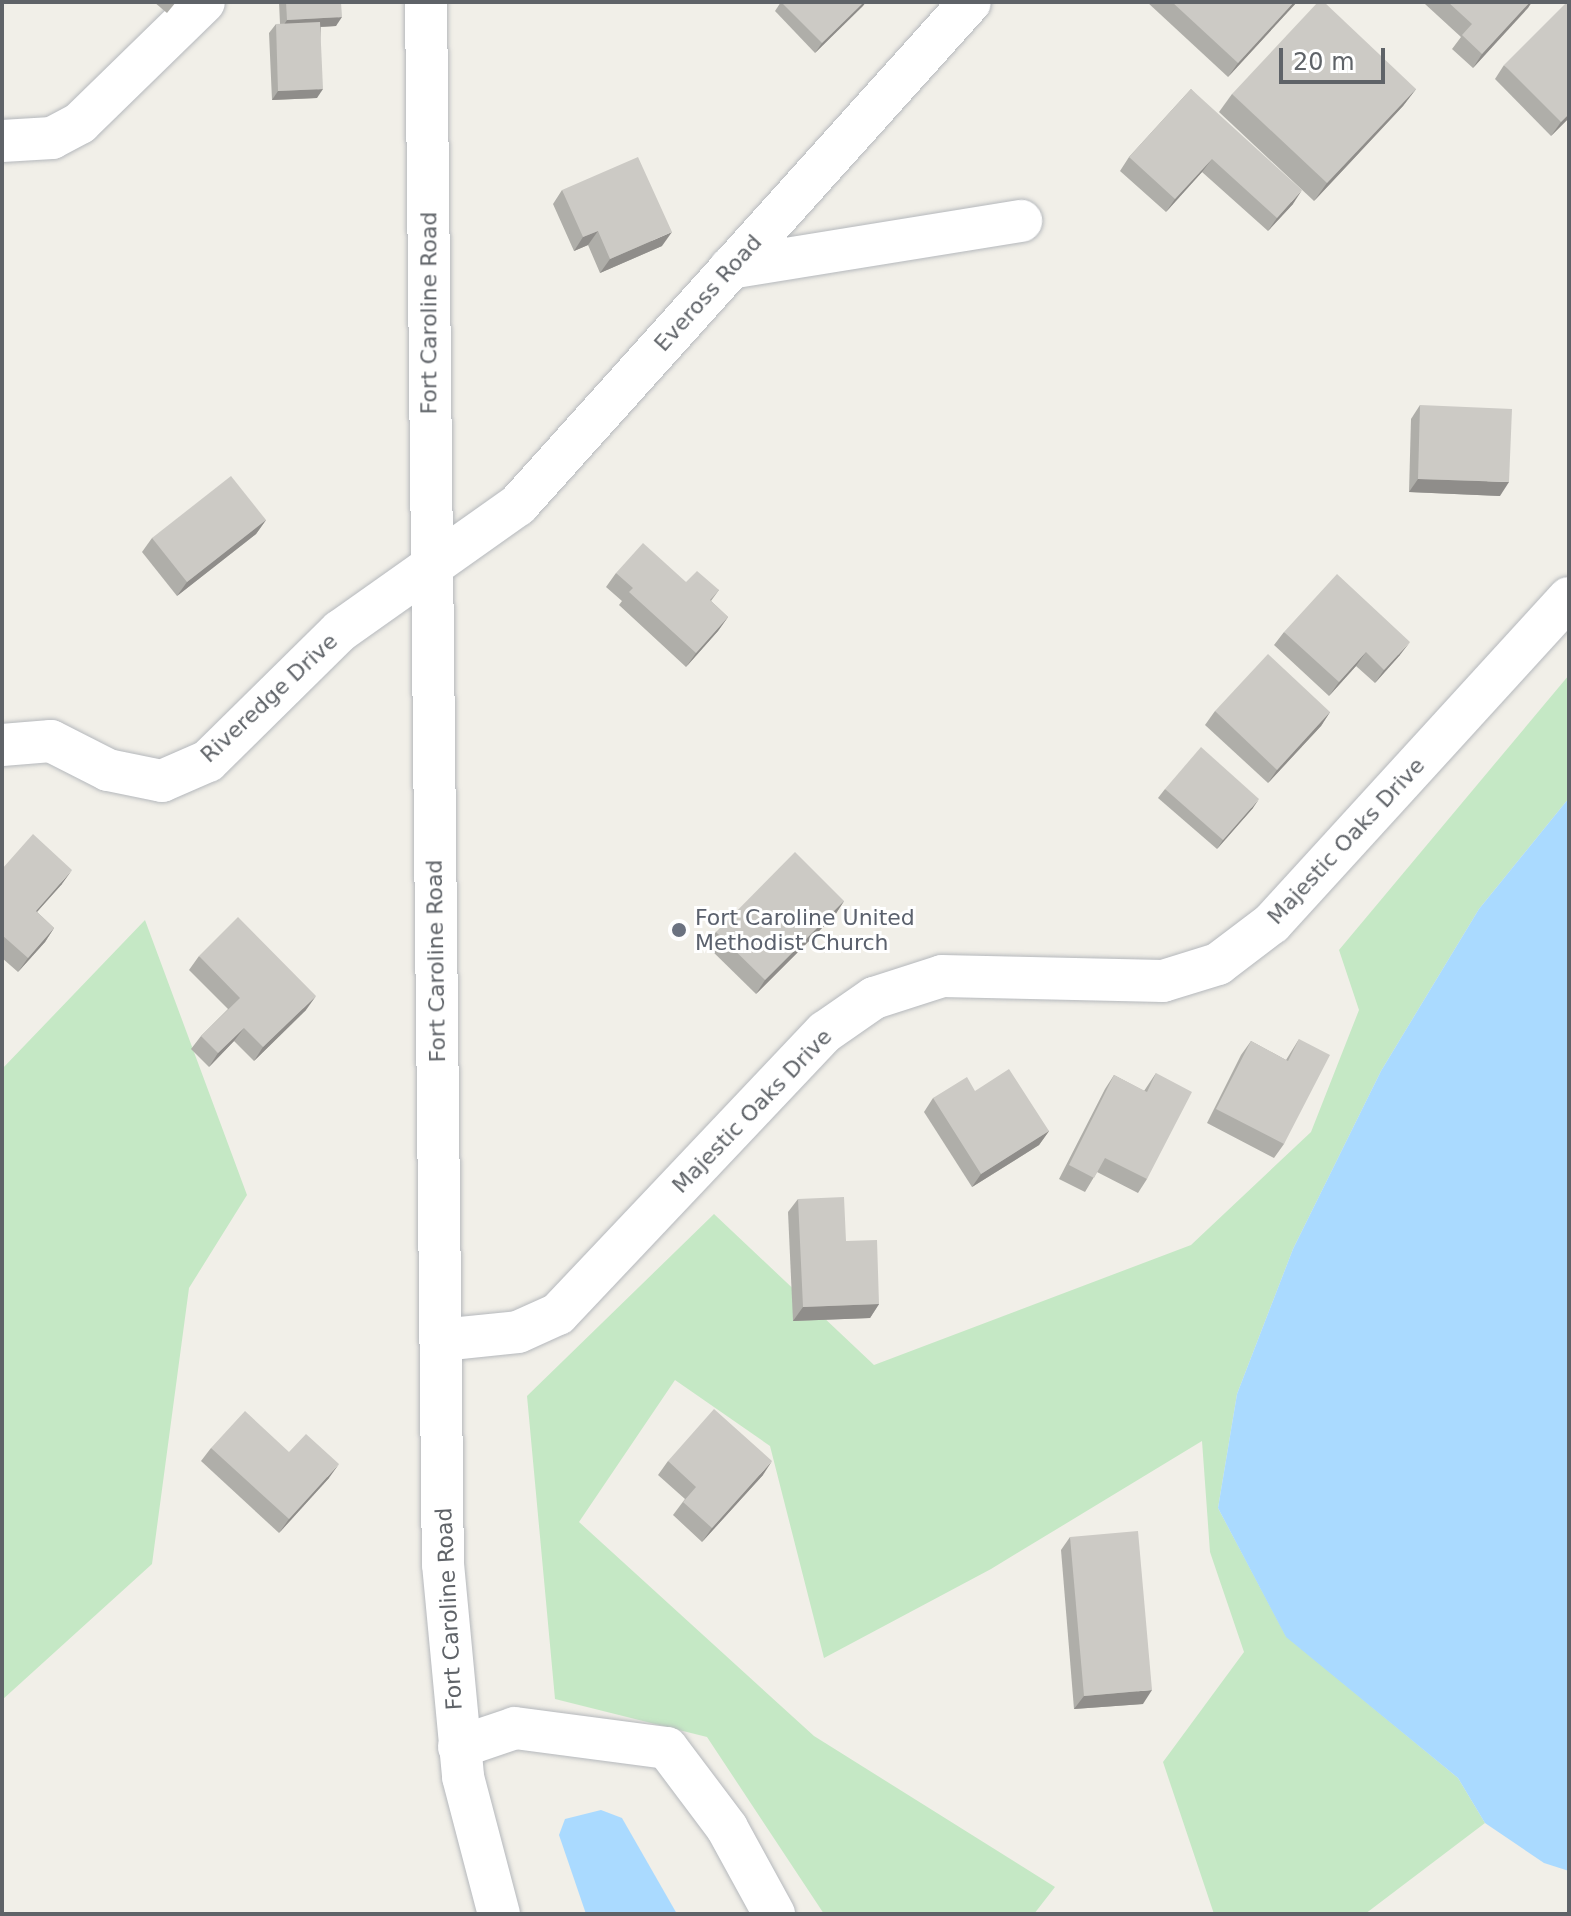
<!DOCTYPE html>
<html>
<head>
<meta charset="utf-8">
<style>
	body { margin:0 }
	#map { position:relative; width:1571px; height:1916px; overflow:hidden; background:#f1efe8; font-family:"DejaVu Sans",sans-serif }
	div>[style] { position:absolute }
	.green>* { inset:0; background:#c5e8c5 }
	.water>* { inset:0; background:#aadaff }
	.roads { filter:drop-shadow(0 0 2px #b5b8bc) drop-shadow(0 0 2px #b5b8bc) }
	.minor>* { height:42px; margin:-21px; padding:0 21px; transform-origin:21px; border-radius:21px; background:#fff }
	.wall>* { inset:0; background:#afaea9 }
	.shaded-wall>* { inset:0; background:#8f8d8a }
	.building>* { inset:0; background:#cccac5 }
	.dots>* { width:22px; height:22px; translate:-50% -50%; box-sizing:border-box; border:4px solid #fff; border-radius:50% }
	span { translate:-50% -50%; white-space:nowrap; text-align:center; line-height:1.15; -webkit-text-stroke:6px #fff; paint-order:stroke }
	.street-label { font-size:22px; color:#5f6368 }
	.worship-label { font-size:22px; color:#5b616d }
	.left { translate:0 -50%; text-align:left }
	.frame { position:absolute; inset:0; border:4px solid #5f6368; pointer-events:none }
	.scale { position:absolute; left:1279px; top:48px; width:106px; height:36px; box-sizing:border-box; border:4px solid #5f6368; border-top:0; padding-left:10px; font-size:24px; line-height:28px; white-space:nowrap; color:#5f6368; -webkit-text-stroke:6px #fff; paint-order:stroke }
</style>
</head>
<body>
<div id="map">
	<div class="green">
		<div style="clip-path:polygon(1569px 675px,1569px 798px,1479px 909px,1381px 1071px,1293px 1249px,1237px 1394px,1218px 1508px,1286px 1636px,1458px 1778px,1485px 1823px,1365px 1914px,1214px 1914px,1163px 1762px,1244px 1652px,1210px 1552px,1202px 1441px,991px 1569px,824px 1658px,770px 1446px,675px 1380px,579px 1522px,814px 1736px,1055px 1887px,1034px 1914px,824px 1914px,707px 1737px,555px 1699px,527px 1396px,714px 1214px,874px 1365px,1191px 1245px,1311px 1132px,1359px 1010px,1339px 950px)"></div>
		<div style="clip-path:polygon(145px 920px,247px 1195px,189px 1288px,152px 1564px,2px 1700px,2px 1069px)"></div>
	</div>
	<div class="water">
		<div style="clip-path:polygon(1569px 798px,1569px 1871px,1544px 1863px,1485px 1823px,1458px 1778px,1286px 1637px,1218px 1508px,1237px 1394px,1293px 1249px,1381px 1071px,1479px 909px)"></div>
		<div style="clip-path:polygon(601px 1810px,622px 1818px,677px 1914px,586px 1914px,559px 1835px,565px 1819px)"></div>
	</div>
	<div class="roads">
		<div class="minor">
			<div style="left:426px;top:2px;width:1562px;rotate:89.38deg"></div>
			<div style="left:443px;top:1564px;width:214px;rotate:84.6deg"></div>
			<div style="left:463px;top:1777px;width:142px;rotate:75.3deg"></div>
			<div style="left:2px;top:141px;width:50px;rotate:-3.4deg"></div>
			<div style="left:52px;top:138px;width:32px;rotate:-28deg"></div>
			<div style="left:80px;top:123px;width:173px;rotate:-44.3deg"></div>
			<div style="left:730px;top:268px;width:295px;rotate:-9.2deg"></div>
			<div style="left:2px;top:745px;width:49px;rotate:-4.7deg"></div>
			<div style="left:51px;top:741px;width:64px;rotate:27deg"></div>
			<div style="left:108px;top:770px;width:55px;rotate:11.5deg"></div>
			<div style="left:162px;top:781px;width:50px;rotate:-23.5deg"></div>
			<div style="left:208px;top:761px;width:185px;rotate:-44.6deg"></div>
			<div style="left:340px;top:631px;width:218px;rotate:-35.3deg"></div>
			<div style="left:518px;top:505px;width:676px;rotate:-48.06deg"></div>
			<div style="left:441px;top:1340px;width:77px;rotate:-5.9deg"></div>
			<div style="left:518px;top:1332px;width:44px;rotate:-24.2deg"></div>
			<div style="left:558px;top:1314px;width:388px;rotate:-46.6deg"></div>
			<div style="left:825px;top:1032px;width:60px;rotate:-34.8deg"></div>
			<div style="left:874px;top:998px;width:71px;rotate:-17.9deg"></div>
			<div style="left:942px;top:976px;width:221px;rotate:1.3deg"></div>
			<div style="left:1163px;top:981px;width:58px;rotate:-17.2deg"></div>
			<div style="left:1218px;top:964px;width:68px;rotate:-37.2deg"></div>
			<div style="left:1272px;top:923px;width:440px;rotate:-47.6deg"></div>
			<div style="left:459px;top:1747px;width:59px;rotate:-18.7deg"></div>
			<div style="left:515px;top:1728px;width:153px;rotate:7.5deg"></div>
			<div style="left:667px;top:1748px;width:100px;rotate:53.1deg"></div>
			<div style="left:727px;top:1828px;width:98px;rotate:61.3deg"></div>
		</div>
	</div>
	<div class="wall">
		<div style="clip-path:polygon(154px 2px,176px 2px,167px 13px)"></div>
		<div style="clip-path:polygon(279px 2px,341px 2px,336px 26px,321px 27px,317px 98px,272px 100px,269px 33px,276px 24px,280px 24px)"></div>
		<div style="clip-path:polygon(781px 2px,866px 2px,815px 53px,775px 11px)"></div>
		<div style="clip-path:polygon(1147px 2px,1297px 2px,1228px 77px)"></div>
		<div style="clip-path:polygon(1426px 2px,1532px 2px,1473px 68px,1452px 49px,1461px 37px,1425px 4px)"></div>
		<div style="clip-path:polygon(1504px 65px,1569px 118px,1551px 136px,1495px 79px)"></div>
		<div style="clip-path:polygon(1191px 89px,1293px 204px,1268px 231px,1202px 172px,1166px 212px,1120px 171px,1129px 157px)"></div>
		<div style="clip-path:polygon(1416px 89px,1403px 106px,1314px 201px,1219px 112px,1232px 94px)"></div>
		<div style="clip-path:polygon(562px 190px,662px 246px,600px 273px,588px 245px,574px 251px,553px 204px)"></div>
		<div style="clip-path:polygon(1420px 405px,1500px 496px,1409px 492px,1411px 419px)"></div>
		<div style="clip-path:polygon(266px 520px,256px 534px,177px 596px,142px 552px,152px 538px)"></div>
		<div style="clip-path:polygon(616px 573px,686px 582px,719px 590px,711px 601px,728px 617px,718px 631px,686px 667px,619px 605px,622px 601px,606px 587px)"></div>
		<div style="clip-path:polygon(1284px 632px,1400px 655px,1375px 683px,1356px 666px,1329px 696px,1274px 645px)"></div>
		<div style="clip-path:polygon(1215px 711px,1330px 712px,1321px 726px,1268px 783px,1205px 725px)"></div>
		<div style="clip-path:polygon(1165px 789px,1253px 808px,1217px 849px,1158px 798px)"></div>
		<div style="clip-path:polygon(2px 869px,62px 884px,37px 912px,54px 928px,45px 942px,18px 972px,2px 958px)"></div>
		<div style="clip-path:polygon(844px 901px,835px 915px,756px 994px,706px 945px,716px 932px)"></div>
		<div style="clip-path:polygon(199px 956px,306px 1010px,254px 1061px,234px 1041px,209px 1067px,191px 1049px,201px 1036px,228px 1009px,189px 970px)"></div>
		<div style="clip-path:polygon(1299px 1039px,1284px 1144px,1274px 1158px,1207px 1123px,1241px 1055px,1251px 1041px,1286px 1060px)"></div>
		<div style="clip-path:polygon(1156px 1073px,1147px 1179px,1138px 1193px,1097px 1172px,1085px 1192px,1059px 1179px,1105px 1089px,1114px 1075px,1144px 1091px)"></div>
		<div style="clip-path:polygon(975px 1091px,1049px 1131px,1039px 1145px,972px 1187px,924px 1112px,933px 1098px)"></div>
		<div style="clip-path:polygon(798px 1199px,846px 1241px,879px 1304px,870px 1318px,793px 1321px,788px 1212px)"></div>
		<div style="clip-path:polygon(211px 1448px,289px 1452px,329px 1478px,279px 1533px,201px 1461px)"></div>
		<div style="clip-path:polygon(668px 1461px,763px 1475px,702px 1542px,673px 1515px,685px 1499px,658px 1475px)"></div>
		<div style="clip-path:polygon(1070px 1537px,1143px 1704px,1074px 1709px,1061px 1550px)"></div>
	</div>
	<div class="shaded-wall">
		<div style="clip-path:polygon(864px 2px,866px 2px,863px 6px,815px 53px,822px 43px)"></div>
		<div style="clip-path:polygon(1294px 2px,1297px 2px,1228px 77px,1238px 63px)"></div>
		<div style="clip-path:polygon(1530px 2px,1532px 2px,1528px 8px,1473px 68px,1482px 54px)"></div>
		<div style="clip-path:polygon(342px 17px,336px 26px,281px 29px,287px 20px)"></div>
		<div style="clip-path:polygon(323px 89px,317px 98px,272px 100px,278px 91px)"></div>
		<div style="clip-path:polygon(1416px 89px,1403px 106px,1314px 201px,1327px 183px)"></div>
		<div style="clip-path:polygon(1569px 114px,1569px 118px,1551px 136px,1561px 122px)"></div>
		<div style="clip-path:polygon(1212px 159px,1202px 172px,1166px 212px,1175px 199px)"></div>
		<div style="clip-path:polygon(1302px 190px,1293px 204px,1268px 231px,1277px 218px)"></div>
		<div style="clip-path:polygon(598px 231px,588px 245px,574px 251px,583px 237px)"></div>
		<div style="clip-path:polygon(672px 232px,662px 246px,600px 273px,610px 259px)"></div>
		<div style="clip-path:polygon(1418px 479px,1509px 482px,1500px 496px,1409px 492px)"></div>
		<div style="clip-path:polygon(266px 520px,256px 534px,177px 596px,187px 582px)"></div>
		<div style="clip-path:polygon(728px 617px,718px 631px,686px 667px,696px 653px)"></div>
		<div style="clip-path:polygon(1410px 642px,1400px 655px,1375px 683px,1384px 670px)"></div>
		<div style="clip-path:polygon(1366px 652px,1356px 666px,1329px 696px,1339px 682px)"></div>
		<div style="clip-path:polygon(1330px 712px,1321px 726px,1268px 783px,1277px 770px)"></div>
		<div style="clip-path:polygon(1259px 799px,1253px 808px,1217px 849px,1223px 840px)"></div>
		<div style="clip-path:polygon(72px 870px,62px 884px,26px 924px,36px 911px)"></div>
		<div style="clip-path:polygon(844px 901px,835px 915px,756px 994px,765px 980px)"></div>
		<div style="clip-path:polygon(54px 928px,45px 942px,18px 972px,28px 958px)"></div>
		<div style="clip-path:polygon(316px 996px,306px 1010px,254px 1061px,263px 1047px)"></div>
		<div style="clip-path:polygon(244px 1028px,234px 1041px,209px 1067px,218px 1053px)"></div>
		<div style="clip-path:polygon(1049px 1131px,1039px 1145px,972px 1187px,981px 1174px)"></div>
		<div style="clip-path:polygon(879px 1304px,870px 1318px,793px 1321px,803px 1307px)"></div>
		<div style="clip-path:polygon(772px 1461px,763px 1475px,702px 1542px,712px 1528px)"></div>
		<div style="clip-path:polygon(339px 1464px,329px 1478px,279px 1533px,289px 1519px)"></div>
		<div style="clip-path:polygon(1152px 1690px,1143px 1704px,1074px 1709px,1084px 1696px)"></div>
	</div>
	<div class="building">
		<div style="clip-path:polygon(286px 2px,341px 2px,342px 17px,287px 20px)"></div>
		<div style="clip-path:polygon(781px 2px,864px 2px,822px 43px)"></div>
		<div style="clip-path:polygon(1172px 2px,1294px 2px,1238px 63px)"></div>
		<div style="clip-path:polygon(1318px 2px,1324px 2px,1416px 89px,1327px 183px,1232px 94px)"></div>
		<div style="clip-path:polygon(1448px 2px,1530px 2px,1482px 54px,1462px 35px,1472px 24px)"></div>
		<div style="clip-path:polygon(1567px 2px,1569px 2px,1569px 114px,1561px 122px,1504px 65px)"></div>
		<div style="clip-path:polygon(320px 22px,323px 89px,278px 91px,276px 24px)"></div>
		<div style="clip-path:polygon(1191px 89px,1302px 190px,1277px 218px,1212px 159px,1175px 199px,1129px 157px)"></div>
		<div style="clip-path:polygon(638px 157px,672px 232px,610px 259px,598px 231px,583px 237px,562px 190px)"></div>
		<div style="clip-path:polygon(1420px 405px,1512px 409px,1509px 482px,1418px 479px)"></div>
		<div style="clip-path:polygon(231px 476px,266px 520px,187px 582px,152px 538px)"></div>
		<div style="clip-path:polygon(643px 543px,686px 582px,697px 571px,719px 590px,710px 600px,728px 617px,696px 653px,629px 592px,633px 588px,616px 573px)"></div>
		<div style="clip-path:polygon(1337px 574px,1410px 642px,1384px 670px,1366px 652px,1339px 682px,1284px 632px)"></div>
		<div style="clip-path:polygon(1268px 654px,1330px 712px,1277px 770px,1215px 711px)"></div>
		<div style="clip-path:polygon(1201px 747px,1259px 799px,1223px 840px,1165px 789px)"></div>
		<div style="clip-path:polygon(33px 834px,72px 870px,36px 911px,54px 928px,28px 958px,2px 935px,2px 869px)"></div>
		<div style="clip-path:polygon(795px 852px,844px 901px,765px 980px,716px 932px)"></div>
		<div style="clip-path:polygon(238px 917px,316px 996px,263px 1047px,244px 1028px,218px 1053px,201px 1036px,240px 998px,199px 956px)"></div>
		<div style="clip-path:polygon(1299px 1039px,1330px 1055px,1284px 1144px,1216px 1109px,1251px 1041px,1288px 1061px)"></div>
		<div style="clip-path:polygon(1009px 1069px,1049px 1131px,981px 1174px,933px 1098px,967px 1077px,975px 1091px)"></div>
		<div style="clip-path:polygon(1156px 1073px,1192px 1092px,1147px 1179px,1105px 1158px,1094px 1178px,1069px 1165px,1114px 1075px,1147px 1092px)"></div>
		<div style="clip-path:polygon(844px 1197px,846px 1241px,877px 1240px,879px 1304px,803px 1307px,798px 1199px)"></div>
		<div style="clip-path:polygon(714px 1409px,772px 1461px,712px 1528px,683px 1502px,696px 1487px,668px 1461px)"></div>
		<div style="clip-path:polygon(245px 1411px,289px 1452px,306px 1434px,339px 1464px,289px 1519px,211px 1448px)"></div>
		<div style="clip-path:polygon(1138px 1531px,1152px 1690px,1084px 1696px,1070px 1537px)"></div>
	</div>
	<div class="dots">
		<div style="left:679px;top:930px;background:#6b7280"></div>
	</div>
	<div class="street-label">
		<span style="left:708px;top:293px;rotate:-48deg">Eveross Road</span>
		<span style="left:429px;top:313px;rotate:-90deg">Fort Caroline Road</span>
		<span style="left:269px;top:698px;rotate:-43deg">Riveredge Drive</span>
		<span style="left:1346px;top:841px;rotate:-47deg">Majestic Oaks Drive</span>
		<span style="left:436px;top:961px;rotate:-91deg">Fort Caroline Road</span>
		<span style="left:752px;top:1111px;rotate:-46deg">Majestic Oaks Drive</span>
		<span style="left:449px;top:1609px;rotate:-93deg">Fort Caroline Road</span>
	</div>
	<div class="worship-label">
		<span class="left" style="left:695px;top:930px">Fort Caroline United<br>Methodist Church</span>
	</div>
	<div class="frame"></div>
	<div class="scale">20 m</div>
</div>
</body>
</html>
